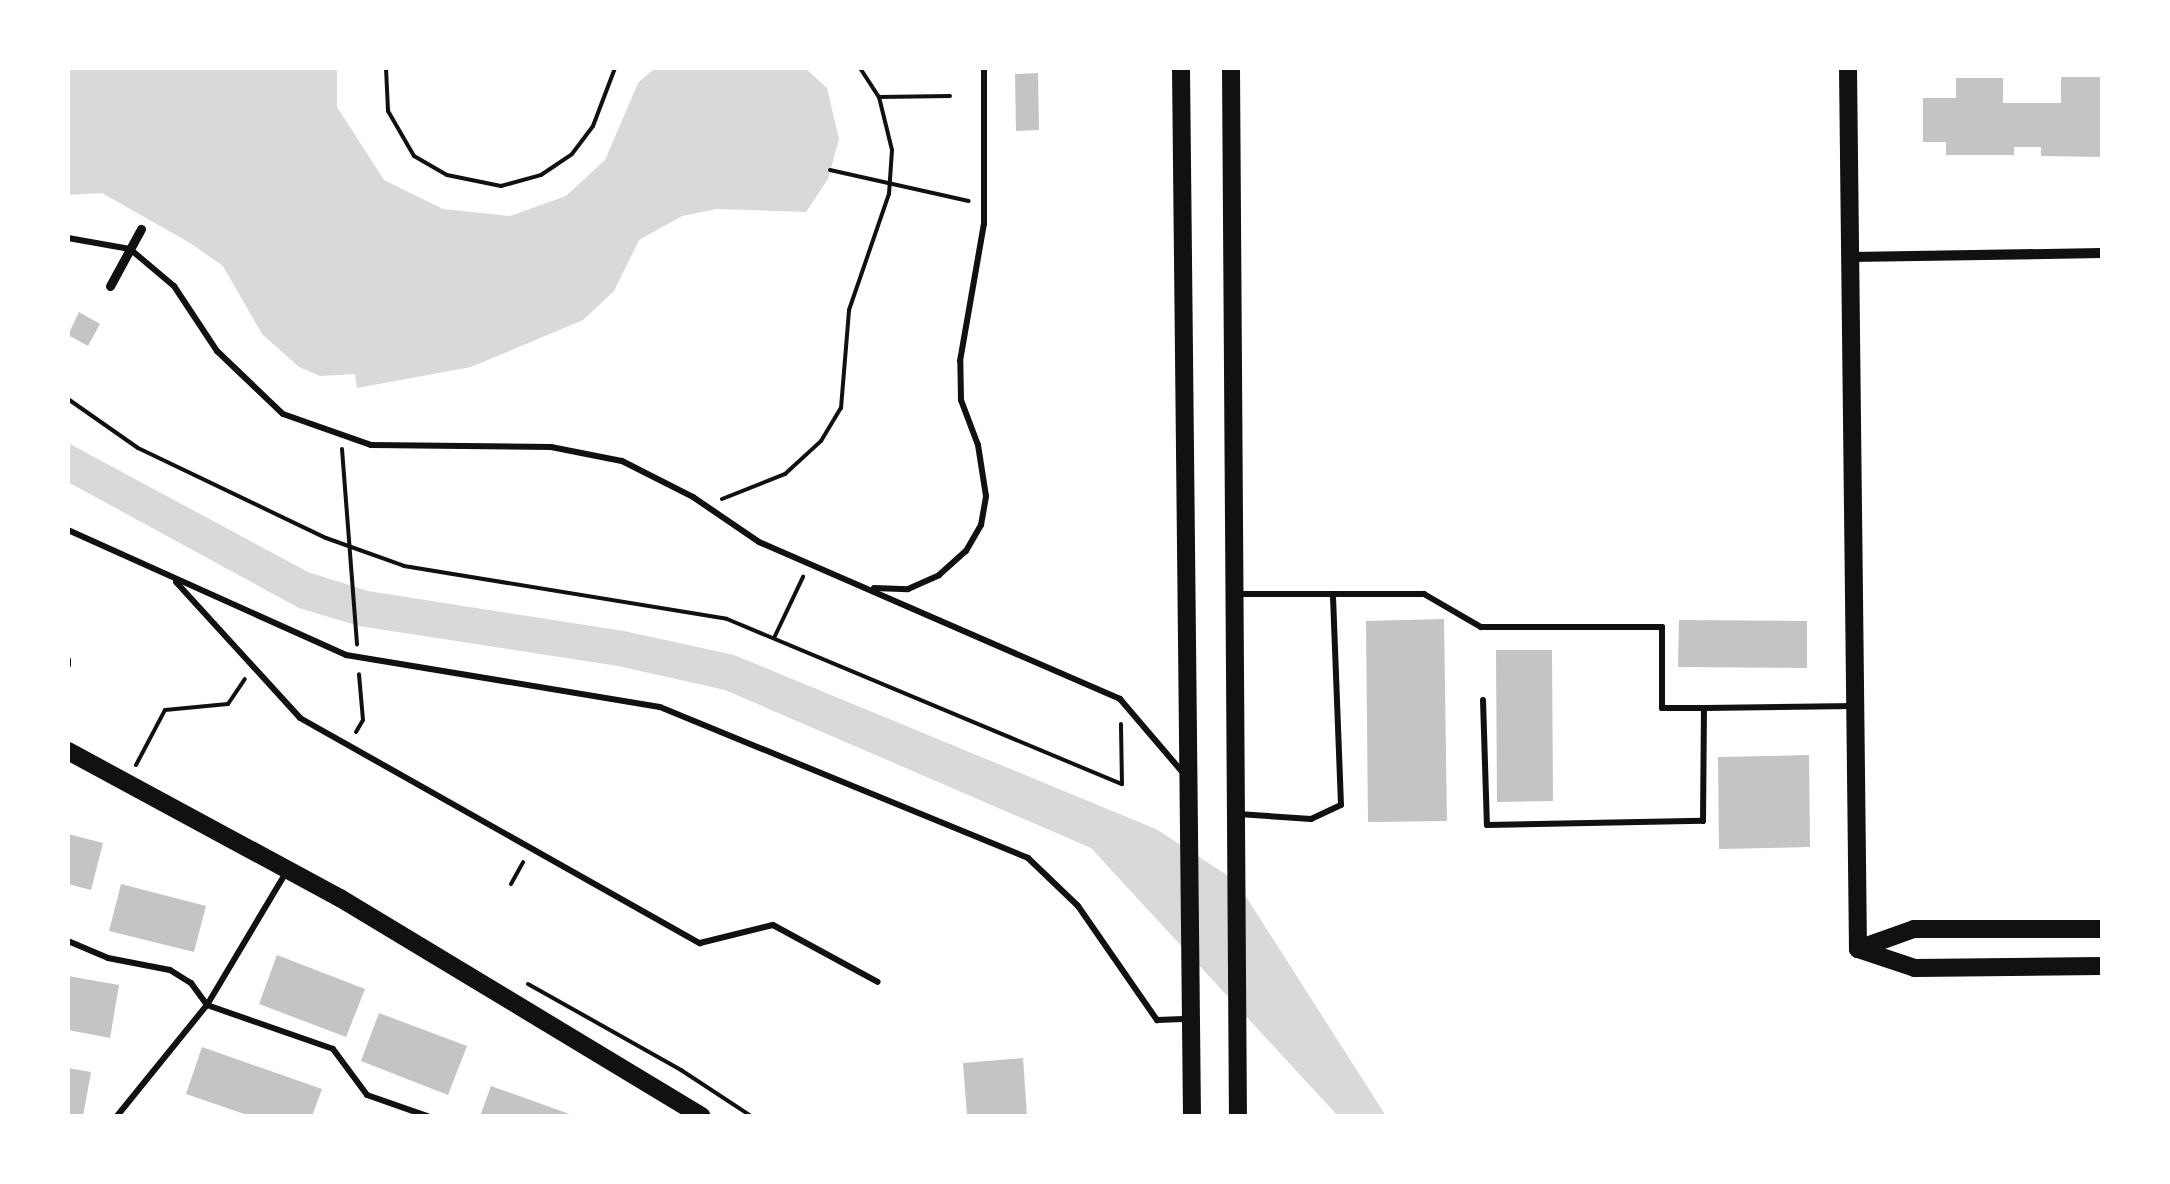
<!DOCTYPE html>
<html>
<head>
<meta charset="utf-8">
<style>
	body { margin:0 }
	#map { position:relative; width:2170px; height:1184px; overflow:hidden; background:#fff; font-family:Ubuntu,sans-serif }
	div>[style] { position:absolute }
	.water>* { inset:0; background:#d9d9d9 }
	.building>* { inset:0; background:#c4c4c4 }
	.path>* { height:4px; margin:-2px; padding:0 2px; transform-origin:2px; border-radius:2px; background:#111 }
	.service>* { height:6px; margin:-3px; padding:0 3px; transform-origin:3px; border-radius:3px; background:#111 }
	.pedestrian>* { height:9px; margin:-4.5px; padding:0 4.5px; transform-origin:4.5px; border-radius:4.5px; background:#111 }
	.minor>* { height:10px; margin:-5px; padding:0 5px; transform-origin:5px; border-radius:5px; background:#111 }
	.tertiary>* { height:18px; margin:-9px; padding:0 9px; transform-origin:9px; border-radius:9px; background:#111 }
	span { translate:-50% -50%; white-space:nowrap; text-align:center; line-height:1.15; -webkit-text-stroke:8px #fff; paint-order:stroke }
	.frame { position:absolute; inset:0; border:70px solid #fff; pointer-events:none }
</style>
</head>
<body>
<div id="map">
	<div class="water">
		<div style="clip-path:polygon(68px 68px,337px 68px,337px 107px,384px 180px,443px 209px,510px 216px,566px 196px,605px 160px,638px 83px,655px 68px,805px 68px,827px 88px,839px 139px,828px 179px,806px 212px,717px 209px,682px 216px,639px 240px,614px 291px,583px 320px,471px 367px,357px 388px,355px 374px,320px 376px,299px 367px,262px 334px,223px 266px,190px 243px,102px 193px,68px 195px)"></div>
		<div style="clip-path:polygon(68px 443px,308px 572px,368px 591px,624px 631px,734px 655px,1156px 829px,1236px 881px,1386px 1116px,1338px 1116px,1091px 848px,725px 690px,618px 666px,359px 626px,299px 608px,68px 482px)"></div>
	</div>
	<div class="building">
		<div style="clip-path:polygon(1038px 73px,1039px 130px,1016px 131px,1015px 74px)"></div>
		<div style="clip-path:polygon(2061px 77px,2102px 77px,2102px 157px,2041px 156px,2041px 147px,2014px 147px,2014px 155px,1946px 155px,1946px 142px,1923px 142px,1923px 98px,1956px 98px,1956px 78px,2003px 78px,2003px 103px,2061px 103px)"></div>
		<div style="clip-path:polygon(79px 312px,100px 324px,88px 346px,68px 335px)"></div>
		<div style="clip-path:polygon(1444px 619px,1447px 821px,1368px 822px,1366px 621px)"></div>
		<div style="clip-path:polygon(1679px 620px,1807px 621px,1807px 668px,1678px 667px)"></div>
		<div style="clip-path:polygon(1496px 650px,1552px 650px,1553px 801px,1497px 802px)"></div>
		<div style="clip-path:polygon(1809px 755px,1810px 847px,1719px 849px,1718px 757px)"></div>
		<div style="clip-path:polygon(68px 834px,103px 843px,91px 890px,68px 884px)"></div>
		<div style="clip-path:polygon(121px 884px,206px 906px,194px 952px,109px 931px)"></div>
		<div style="clip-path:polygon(277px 955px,365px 989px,346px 1037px,259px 1004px)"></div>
		<div style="clip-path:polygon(68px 976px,119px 985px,110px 1038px,68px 1030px)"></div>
		<div style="clip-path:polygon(379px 1013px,467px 1046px,448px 1095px,361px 1061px)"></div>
		<div style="clip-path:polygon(202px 1047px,322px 1089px,312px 1116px,250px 1116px,186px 1094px)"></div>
		<div style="clip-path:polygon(1023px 1058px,1027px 1116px,967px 1116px,963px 1063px)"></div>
		<div style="clip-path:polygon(68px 1068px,91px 1072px,83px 1116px,68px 1116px)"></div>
		<div style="clip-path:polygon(491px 1086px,575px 1116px,480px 1116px)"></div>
	</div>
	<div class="path">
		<div style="left:386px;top:68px;width:43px;rotate:87.3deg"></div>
		<div style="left:388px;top:111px;width:52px;rotate:60deg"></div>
		<div style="left:414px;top:156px;width:38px;rotate:30deg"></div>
		<div style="left:447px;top:175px;width:55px;rotate:11.5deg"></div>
		<div style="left:501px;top:186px;width:41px;rotate:-15.4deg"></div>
		<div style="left:541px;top:175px;width:37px;rotate:-34deg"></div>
		<div style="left:572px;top:154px;width:35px;rotate:-53deg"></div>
		<div style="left:593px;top:126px;width:62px;rotate:-69.2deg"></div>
		<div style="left:860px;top:68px;width:35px;rotate:57deg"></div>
		<div style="left:879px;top:97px;width:71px;rotate:-0.8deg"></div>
		<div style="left:830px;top:170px;width:142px;rotate:12.6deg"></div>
		<div style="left:68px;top:399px;width:85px;rotate:35deg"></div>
		<div style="left:138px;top:448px;width:208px;rotate:25.6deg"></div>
		<div style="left:326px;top:538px;width:83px;rotate:19.7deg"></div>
		<div style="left:404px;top:566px;width:327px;rotate:9.3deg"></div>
		<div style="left:727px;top:619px;width:428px;rotate:22.7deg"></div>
		<div style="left:1122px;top:784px;width:60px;rotate:-91deg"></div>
		<div style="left:342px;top:449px;width:196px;rotate:85.6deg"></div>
		<div style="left:722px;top:499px;width:68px;rotate:-21.6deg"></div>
		<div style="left:785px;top:474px;width:49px;rotate:-42.5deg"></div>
		<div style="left:821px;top:441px;width:39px;rotate:-59deg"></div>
		<div style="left:841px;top:408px;width:98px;rotate:-85.3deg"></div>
		<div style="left:849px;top:310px;width:123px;rotate:-71deg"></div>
		<div style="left:889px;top:194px;width:44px;rotate:-86.1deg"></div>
		<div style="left:892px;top:150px;width:55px;rotate:-103.8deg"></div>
		<div style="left:774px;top:638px;width:68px;rotate:-64.6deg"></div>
		<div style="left:356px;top:732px;width:14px;rotate:-60deg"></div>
		<div style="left:363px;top:720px;width:46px;rotate:-95deg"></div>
		<div style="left:136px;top:765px;width:62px;rotate:-62.2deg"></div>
		<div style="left:165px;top:710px;width:63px;rotate:-5.4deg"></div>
		<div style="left:228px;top:704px;width:30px;rotate:-56deg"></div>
		<div style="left:511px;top:884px;width:25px;rotate:-61deg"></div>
		<div style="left:528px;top:984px;width:176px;rotate:29.3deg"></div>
		<div style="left:681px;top:1070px;width:84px;rotate:33.3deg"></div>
	</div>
	<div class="service">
		<div style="left:68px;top:238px;width:63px;rotate:10.1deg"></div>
		<div style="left:130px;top:249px;width:57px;rotate:40.1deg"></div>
		<div style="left:174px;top:286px;width:78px;rotate:56.5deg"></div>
		<div style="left:217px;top:351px;width:91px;rotate:43.7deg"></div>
		<div style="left:283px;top:414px;width:93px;rotate:19.4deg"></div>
		<div style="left:371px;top:445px;width:180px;rotate:0.6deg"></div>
		<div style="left:551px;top:447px;width:72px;rotate:11.2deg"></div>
		<div style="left:622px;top:461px;width:80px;rotate:26.9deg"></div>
		<div style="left:693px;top:497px;width:80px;rotate:34.3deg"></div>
		<div style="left:759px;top:542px;width:394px;rotate:23.5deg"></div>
		<div style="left:1120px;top:699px;width:100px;rotate:49.5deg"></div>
		<div style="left:68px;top:530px;width:305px;rotate:24.2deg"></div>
		<div style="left:346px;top:655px;width:318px;rotate:9.4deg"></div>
		<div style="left:660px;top:707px;width:398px;rotate:22.3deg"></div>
		<div style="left:1028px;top:858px;width:69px;rotate:43.8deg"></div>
		<div style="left:1078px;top:906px;width:139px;rotate:55.3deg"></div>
		<div style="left:1157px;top:1020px;width:33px;rotate:-2deg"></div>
		<div style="left:176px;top:582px;width:184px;rotate:47.6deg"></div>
		<div style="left:300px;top:718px;width:459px;rotate:29.4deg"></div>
		<div style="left:700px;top:943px;width:75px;rotate:-13.9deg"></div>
		<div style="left:773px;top:925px;width:119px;rotate:28.5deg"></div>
		<div style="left:874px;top:588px;width:34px;rotate:2deg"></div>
		<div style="left:908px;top:589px;width:34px;rotate:-24deg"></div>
		<div style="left:939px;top:575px;width:36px;rotate:-42deg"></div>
		<div style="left:966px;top:551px;width:30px;rotate:-60deg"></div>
		<div style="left:981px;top:525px;width:29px;rotate:-80deg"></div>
		<div style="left:986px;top:496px;width:52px;rotate:-98.9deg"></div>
		<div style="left:978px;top:445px;width:48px;rotate:-110.7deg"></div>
		<div style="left:961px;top:400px;width:39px;rotate:-91deg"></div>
		<div style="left:960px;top:361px;width:139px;rotate:-80.1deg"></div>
		<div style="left:984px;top:224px;width:156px;rotate:-90deg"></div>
		<div style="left:1236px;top:594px;width:188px"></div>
		<div style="left:1424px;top:594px;width:66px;rotate:30.1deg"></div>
		<div style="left:1481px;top:627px;width:181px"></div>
		<div style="left:1662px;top:627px;width:81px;rotate:90deg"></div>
		<div style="left:1662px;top:708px;width:42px"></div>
		<div style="left:68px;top:660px;width:5px;rotate:90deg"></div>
		<div style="left:1483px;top:700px;width:125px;rotate:88.2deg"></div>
		<div style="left:1487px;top:825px;width:216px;rotate:-1.1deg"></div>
		<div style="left:1703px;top:821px;width:113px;rotate:-89.5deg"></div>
		<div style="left:1704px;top:708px;width:150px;rotate:-0.8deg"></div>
		<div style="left:1238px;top:814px;width:73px;rotate:3.9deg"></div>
		<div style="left:1311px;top:819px;width:33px;rotate:-25deg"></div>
		<div style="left:1341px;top:805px;width:211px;rotate:-92.2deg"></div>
		<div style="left:68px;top:941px;width:43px;rotate:23deg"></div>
		<div style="left:108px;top:958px;width:63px;rotate:11deg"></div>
		<div style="left:170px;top:970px;width:25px;rotate:32deg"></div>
		<div style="left:191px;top:983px;width:27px;rotate:54deg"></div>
		<div style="left:207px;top:1005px;width:133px;rotate:19.2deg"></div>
		<div style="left:333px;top:1049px;width:57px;rotate:53.5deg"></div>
		<div style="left:367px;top:1095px;width:64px;rotate:19.3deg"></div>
		<div style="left:117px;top:1116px;width:143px;rotate:-51deg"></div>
		<div style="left:207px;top:1005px;width:156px;rotate:-59.2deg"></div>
	</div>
	<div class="pedestrian">
		<div style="left:110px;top:286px;width:65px;rotate:-61.5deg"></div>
	</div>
	<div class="minor">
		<div style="left:1851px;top:257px;width:251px;rotate:-0.9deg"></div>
	</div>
	<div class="tertiary">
		<div style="left:1181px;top:68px;width:1048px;rotate:89.4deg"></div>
		<div style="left:1231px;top:68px;width:1048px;rotate:89.62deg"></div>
		<div style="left:1848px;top:68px;width:881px;rotate:89.35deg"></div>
		<div style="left:68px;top:751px;width:309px;rotate:28.4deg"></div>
		<div style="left:340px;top:898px;width:422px;rotate:31.1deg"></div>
		<div style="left:1858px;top:949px;width:59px;rotate:-19.7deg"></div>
		<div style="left:1914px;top:929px;width:188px"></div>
		<div style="left:1858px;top:949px;width:60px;rotate:18.4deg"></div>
		<div style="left:1915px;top:968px;width:187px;rotate:-0.6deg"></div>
	</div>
	<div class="frame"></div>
</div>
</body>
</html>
